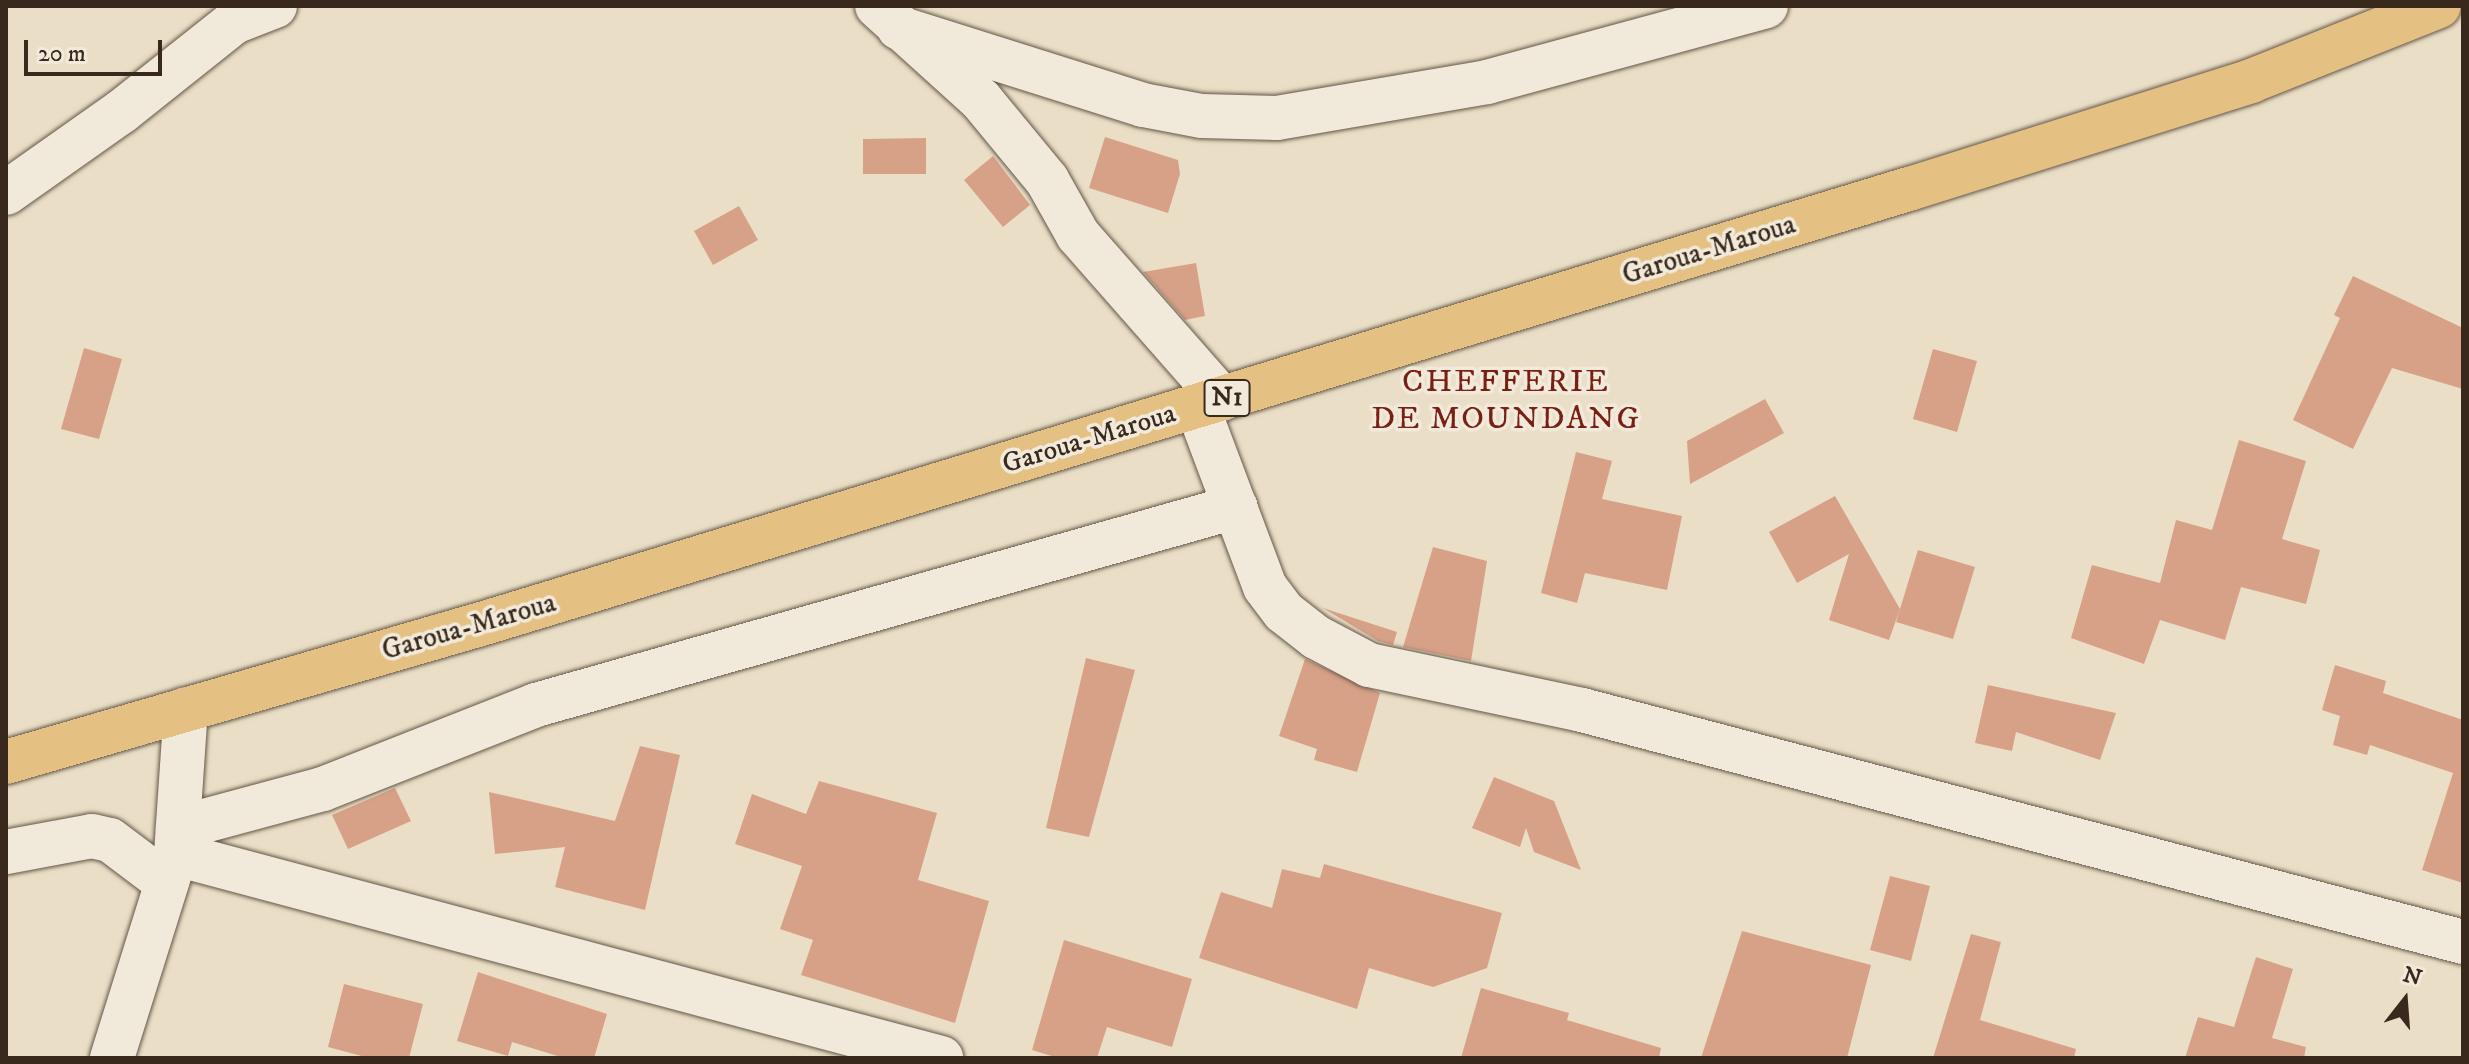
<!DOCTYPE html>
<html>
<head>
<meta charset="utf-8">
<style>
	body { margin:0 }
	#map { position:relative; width:2469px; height:1064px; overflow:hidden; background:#eadfc6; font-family:"IM FELL DW Pica",serif }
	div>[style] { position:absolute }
	.building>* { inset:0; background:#d7a188 }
	.roads { filter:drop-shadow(0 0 2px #655647) drop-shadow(0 0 2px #655647) }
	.minor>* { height:44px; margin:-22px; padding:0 22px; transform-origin:22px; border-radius:22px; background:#f1eada }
	.secondary>* { height:44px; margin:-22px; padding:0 22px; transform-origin:22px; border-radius:22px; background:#f1eada }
	.trunk>* { height:44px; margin:-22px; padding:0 22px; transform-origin:22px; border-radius:22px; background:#e5c083 }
	span { translate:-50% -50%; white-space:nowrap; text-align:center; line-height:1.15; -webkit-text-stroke:7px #f1eada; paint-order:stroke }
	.shield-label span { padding:2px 6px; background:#f1eada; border:2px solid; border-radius:6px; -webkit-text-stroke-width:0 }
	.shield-label { font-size:26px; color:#39291d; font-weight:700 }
	.street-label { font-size:28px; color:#39291d }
	.quarter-label { font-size:32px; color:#7a1f14; letter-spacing:2px }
	.frame { position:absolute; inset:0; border:8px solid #39291d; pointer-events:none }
	.north { position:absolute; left:2365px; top:960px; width:80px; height:80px; -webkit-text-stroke:6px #f1eada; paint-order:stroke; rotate:17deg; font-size:22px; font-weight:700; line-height:32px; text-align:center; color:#39291d }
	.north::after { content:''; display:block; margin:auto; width:28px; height:36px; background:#39291d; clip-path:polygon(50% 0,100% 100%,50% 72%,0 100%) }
	.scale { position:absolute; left:24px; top:40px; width:138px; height:36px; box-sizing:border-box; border:4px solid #39291d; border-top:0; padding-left:10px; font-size:24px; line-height:28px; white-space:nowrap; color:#39291d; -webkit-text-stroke:6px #f1eada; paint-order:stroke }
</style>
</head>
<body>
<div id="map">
	<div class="building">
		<div style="clip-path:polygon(1105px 137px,1178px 160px,1180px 174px,1168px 213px,1089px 188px)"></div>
		<div style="clip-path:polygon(926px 138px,926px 174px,863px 174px,863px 139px)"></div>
		<div style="clip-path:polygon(993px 156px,1030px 205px,1003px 227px,964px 180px)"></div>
		<div style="clip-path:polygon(739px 206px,758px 240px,713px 265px,694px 231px)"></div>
		<div style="clip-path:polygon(1196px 263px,1205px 316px,1185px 320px,1143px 272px)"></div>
		<div style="clip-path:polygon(2353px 276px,2463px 328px,2463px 389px,2392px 368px,2353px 449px,2293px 420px,2340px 318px,2334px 315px)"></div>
		<div style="clip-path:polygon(84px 348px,122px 359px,99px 439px,61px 429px)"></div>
		<div style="clip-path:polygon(1933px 349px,1977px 361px,1957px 432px,1913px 419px)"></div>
		<div style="clip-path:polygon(1765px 399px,1784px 433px,1690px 484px,1687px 441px)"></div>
		<div style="clip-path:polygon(2239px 440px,2306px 461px,2282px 539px,2320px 550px,2306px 604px,2241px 587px,2225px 640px,2160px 620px,2144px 664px,2071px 638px,2092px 565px,2160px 583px,2176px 520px,2212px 530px)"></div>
		<div style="clip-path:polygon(1576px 452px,1612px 461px,1602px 499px,1682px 516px,1667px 590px,1585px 573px,1577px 603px,1541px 593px)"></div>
		<div style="clip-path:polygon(1835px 496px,1900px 609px,1889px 640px,1829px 620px,1849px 554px,1797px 583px,1769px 532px)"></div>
		<div style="clip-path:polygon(1433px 547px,1487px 561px,1471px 661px,1403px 647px)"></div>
		<div style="clip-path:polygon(1918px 550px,1975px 567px,1953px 639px,1896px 622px)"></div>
		<div style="clip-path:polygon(1323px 608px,1397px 632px,1393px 645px,1378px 641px)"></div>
		<div style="clip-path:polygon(1086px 658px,1135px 670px,1089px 837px,1046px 828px)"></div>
		<div style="clip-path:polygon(1305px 659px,1380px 693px,1357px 772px,1314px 760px,1317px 749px,1279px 736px)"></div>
		<div style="clip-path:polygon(2335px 665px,2386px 681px,2383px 693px,2463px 720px,2463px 883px,2422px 870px,2453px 773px,2370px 745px,2367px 755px,2333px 745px,2340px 716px,2322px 710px)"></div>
		<div style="clip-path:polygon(1988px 685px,2116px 713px,2100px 760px,2016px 732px,2012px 751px,1975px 743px)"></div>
		<div style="clip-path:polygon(640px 746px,680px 755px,645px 910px,555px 887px,565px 847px,495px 854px,489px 792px,615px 821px)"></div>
		<div style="clip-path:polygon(1494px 777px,1554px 801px,1581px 870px,1534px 852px,1526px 828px,1520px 847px,1472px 828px)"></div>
		<div style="clip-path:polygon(819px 781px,937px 813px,918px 880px,989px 901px,955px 1023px,801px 975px,813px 940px,780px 929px,802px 866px,735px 844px,752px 794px,806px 814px)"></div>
		<div style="clip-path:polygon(395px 788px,411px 821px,348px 849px,332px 815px)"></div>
		<div style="clip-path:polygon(1324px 864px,1502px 913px,1487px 968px,1433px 987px,1369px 968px,1357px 1009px,1199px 958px,1221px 892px,1272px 908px,1282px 869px,1320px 878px)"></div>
		<div style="clip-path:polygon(1890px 876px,1930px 886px,1911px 961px,1870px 950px)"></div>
		<div style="clip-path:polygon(1742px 931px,1871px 965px,1847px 1058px,1701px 1058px)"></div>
		<div style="clip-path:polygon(1971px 934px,2001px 942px,1980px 1020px,2076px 1049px,2074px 1058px,1933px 1058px)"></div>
		<div style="clip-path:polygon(1064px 940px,1192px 979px,1172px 1047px,1107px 1027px,1097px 1058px,1058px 1058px,1032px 1050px)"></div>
		<div style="clip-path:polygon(2256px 957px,2293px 969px,2272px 1038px,2306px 1047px,2304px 1058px,2185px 1058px,2198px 1017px,2234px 1027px)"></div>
		<div style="clip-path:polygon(478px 972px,607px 1014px,594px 1058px,564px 1058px,512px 1042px,508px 1056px,457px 1041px)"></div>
		<div style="clip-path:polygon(344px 984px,423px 1004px,409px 1058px,369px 1058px,328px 1047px)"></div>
		<div style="clip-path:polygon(1481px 988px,1569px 1013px,1567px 1020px,1661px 1048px,1659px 1058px,1461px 1058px)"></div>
	</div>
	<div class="roads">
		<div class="minor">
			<div style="left:877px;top:6px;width:140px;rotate:42.1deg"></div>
			<div style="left:981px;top:100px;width:104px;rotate:50.5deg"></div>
			<div style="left:1047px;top:180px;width:63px;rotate:60.6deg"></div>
			<div style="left:1078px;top:235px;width:218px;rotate:48.7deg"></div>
			<div style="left:899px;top:28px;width:256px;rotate:17.5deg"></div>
			<div style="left:1143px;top:105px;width:60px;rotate:10.6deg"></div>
			<div style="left:1202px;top:116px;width:75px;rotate:1.5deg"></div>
			<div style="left:1277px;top:118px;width:213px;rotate:-9.7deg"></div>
			<div style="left:1487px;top:82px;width:289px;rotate:-15.2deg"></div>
			<div style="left:6px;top:193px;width:141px;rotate:-35.2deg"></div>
			<div style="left:121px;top:112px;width:144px;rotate:-38.5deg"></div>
			<div style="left:234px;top:22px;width:44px;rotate:-21.3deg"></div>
			<div style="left:178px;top:828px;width:150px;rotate:-15.1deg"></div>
			<div style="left:323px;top:789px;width:229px;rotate:-21.5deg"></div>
			<div style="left:536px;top:705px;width:727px;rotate:-15.82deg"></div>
			<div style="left:6px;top:852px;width:87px;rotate:-10.5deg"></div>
			<div style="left:92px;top:836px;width:18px;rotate:13deg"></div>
			<div style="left:110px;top:840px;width:71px;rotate:37deg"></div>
			<div style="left:176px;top:854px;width:792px;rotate:14.93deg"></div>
			<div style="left:112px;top:1058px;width:214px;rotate:-72.6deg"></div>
			<div style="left:176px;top:854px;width:145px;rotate:-86.1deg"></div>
		</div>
		<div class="secondary">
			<div style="left:1197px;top:406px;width:193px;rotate:69.4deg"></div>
			<div style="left:1265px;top:587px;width:31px;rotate:53deg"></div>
			<div style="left:1284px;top:612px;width:41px;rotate:38deg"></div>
			<div style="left:1316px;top:637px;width:60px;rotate:27.8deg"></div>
			<div style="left:1369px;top:665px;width:218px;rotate:11.9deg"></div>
			<div style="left:1582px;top:710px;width:911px;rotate:14.75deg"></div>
		</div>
		<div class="trunk">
			<div style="left:6px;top:762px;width:491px;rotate:-16.2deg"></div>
			<div style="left:478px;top:625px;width:1496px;rotate:-16.95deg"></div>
			<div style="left:1909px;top:189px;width:359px;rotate:-17.5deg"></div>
			<div style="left:2251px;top:81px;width:202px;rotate:-21.7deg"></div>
		</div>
	</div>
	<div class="shield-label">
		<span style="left:1227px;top:398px">N1</span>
	</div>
	<div class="street-label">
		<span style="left:1709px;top:250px;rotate:-17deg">Garoua-Maroua</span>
		<span style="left:1089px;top:439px;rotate:-17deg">Garoua-Maroua</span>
		<span style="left:469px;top:627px;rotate:-16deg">Garoua-Maroua</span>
	</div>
	<div class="quarter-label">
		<span style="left:1506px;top:401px">CHEFFERIE<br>DE MOUNDANG</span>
	</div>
	<div class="frame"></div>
	<div class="north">N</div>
	<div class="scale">20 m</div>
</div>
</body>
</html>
